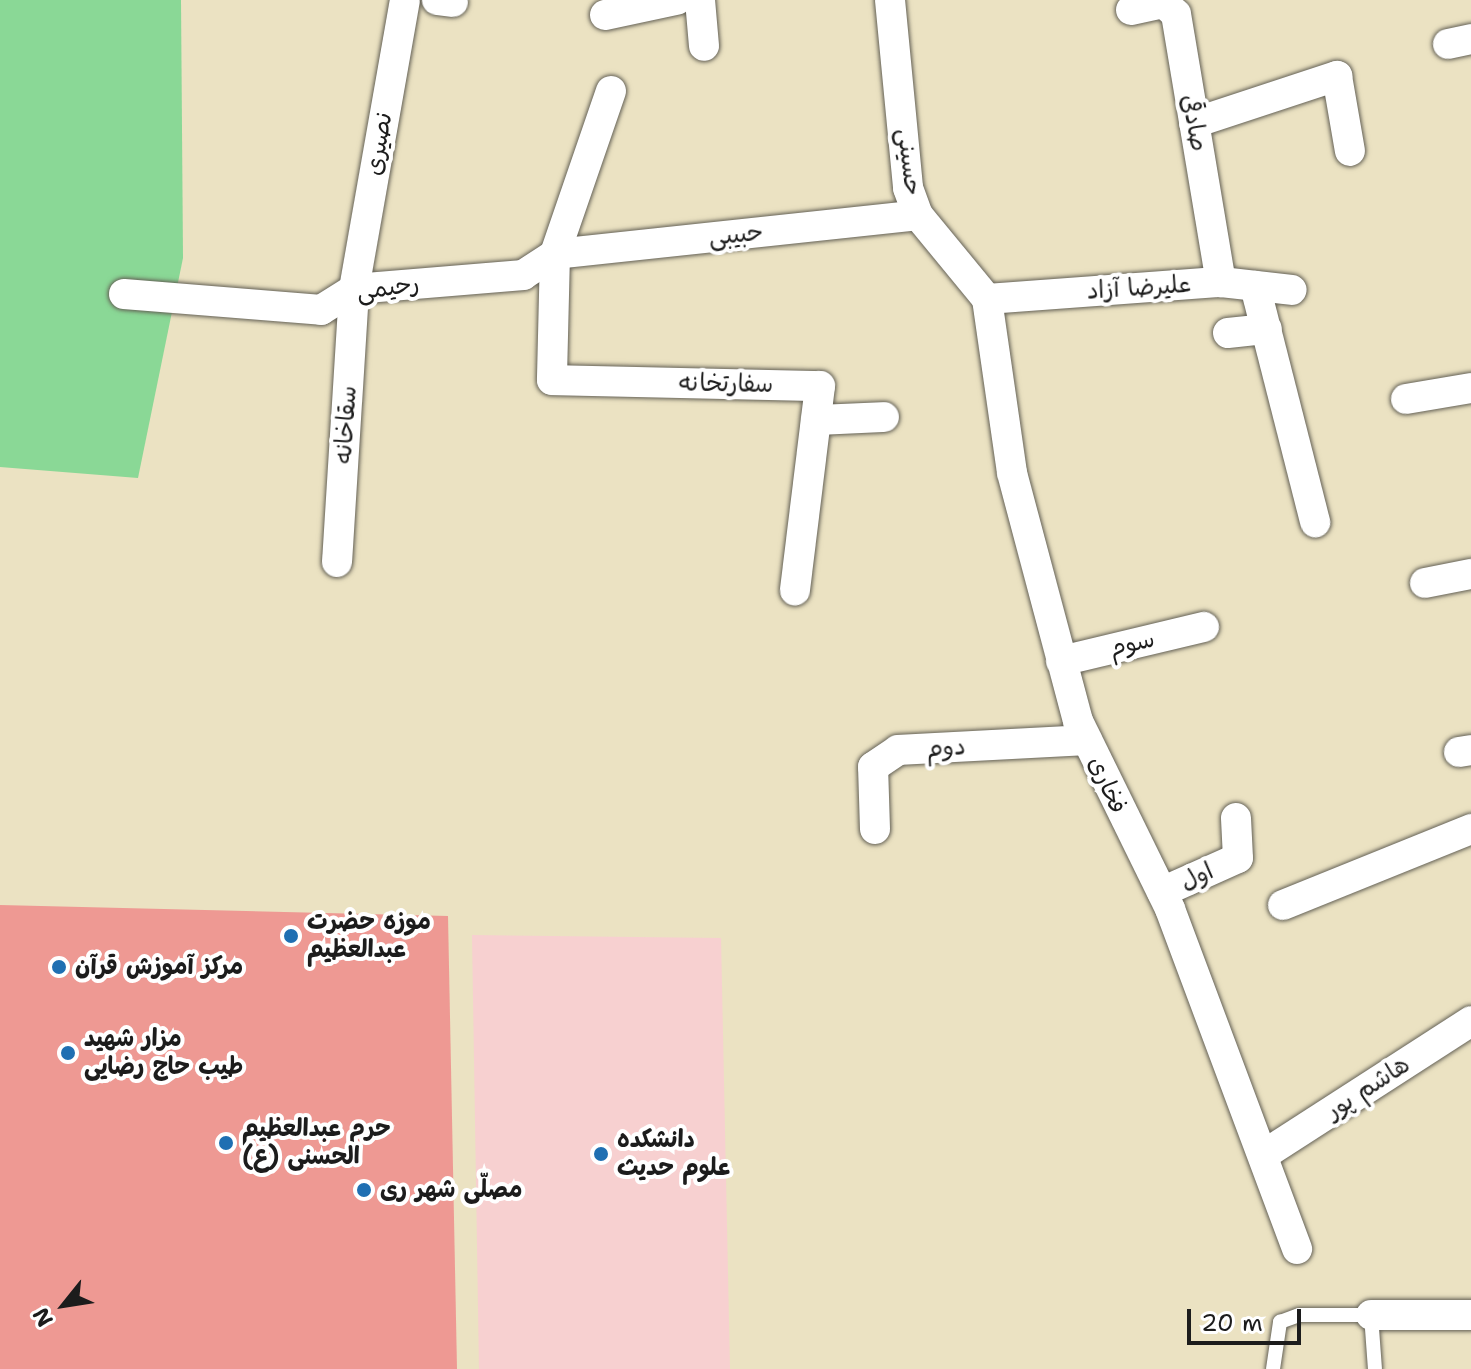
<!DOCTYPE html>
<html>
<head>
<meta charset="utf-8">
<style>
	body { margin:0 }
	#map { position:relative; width:1471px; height:1369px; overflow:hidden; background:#ebe2c2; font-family:"Shantell Sans","Playpen Sans Arabic",sans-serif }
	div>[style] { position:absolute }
	.built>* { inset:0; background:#f7d0d0 }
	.green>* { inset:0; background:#8ad896 }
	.building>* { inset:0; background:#ee9993 }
	.roads { filter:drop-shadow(0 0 2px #646156) drop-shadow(0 0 2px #646156) }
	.service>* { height:14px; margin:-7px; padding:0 7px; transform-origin:7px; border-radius:7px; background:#fff }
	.minor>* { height:30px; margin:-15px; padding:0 15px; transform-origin:15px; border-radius:15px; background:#fff }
	.dots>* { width:22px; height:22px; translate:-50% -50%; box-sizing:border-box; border:4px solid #fff; border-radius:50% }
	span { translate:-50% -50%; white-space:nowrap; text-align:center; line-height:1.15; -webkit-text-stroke:8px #fff; paint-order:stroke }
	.street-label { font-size:24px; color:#1c1c1c }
	.poi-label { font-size:24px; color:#1c1c1c; font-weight:700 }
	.left { translate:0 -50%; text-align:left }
	.north { position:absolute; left:24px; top:1265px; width:80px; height:80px; -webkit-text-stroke:6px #fff; paint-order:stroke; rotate:240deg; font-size:22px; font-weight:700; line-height:32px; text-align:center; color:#1c1c1c }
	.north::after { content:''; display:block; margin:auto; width:28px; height:36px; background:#1c1c1c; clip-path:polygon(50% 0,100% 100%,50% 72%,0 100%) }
	.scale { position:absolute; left:1187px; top:1309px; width:114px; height:36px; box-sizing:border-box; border:4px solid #1c1c1c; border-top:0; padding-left:10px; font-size:24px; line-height:28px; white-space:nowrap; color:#1c1c1c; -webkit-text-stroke:6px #fff; paint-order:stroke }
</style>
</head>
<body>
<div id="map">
	<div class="built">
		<div style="clip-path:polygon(472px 935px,721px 938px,730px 1369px,479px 1369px)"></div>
	</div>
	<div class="green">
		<div style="clip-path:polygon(0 0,181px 0,183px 258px,138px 478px,0 467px)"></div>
	</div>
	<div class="building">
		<div style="clip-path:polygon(0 905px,448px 916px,457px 1369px,0 1369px)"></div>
	</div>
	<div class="roads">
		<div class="service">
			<div style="left:1273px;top:1369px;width:48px;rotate:-81.5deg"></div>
			<div style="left:1280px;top:1322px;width:20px;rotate:-20deg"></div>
			<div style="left:1299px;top:1315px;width:72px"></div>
			<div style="left:1371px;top:1315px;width:54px;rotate:85.8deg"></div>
		</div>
		<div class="minor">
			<div style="left:437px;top:0;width:16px;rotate:7deg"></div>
			<div style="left:700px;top:0;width:46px;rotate:85deg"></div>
			<div style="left:890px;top:0;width:189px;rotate:84.5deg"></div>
			<div style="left:908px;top:188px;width:29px;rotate:70deg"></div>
			<div style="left:918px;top:215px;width:109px;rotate:50.6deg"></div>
			<div style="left:1131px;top:10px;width:34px;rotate:-12deg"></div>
			<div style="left:1164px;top:3px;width:16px;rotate:43deg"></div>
			<div style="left:1176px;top:14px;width:272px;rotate:80.5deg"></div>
			<div style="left:605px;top:15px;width:73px;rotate:-11.9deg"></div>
			<div style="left:1448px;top:44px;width:24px;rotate:-12deg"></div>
			<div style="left:611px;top:91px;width:172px;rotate:109deg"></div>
			<div style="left:555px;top:254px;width:126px;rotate:91.4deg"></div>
			<div style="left:552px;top:380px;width:268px;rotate:1.3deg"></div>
			<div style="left:820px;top:386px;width:206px;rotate:97deg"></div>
			<div style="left:1194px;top:123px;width:151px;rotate:-18.2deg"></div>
			<div style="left:1337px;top:76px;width:76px;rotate:80.2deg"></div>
			<div style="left:1255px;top:286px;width:244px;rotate:75.7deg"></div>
			<div style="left:124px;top:294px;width:198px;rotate:4.6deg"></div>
			<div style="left:321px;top:310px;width:39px;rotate:-32deg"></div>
			<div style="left:354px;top:289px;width:170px;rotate:-4.7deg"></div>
			<div style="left:523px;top:275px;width:38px;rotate:-33deg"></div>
			<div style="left:555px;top:254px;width:365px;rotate:-6.1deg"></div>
			<div style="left:987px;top:299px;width:176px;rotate:81.8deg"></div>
			<div style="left:1012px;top:473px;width:257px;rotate:75.1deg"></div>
			<div style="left:1078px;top:721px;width:209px;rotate:63.9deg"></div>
			<div style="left:1170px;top:909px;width:363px;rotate:69.5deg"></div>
			<div style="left:987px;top:299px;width:235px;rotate:-4.2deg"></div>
			<div style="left:1221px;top:282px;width:71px;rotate:6.4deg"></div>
			<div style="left:1228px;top:333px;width:39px;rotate:-6deg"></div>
			<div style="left:1406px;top:399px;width:66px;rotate:-9.6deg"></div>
			<div style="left:816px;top:420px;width:68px;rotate:-2.5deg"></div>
			<div style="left:337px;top:562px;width:274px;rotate:-86.4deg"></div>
			<div style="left:354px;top:289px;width:293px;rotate:-80deg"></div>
			<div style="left:1425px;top:583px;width:47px;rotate:-11.1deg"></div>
			<div style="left:1061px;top:661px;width:147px;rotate:-13.4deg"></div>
			<div style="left:1459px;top:752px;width:12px;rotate:-9deg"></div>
			<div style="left:875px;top:829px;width:62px;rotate:-91.8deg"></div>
			<div style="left:873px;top:767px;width:30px;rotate:-34deg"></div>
			<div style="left:898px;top:750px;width:189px;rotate:-3deg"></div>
			<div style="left:1162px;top:892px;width:83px;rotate:-24.1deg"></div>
			<div style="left:1238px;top:858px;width:40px;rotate:-92.9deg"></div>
			<div style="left:1283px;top:905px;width:203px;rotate:-22deg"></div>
			<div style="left:1265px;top:1154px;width:245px;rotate:-32.8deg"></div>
			<div style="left:1371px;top:1315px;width:100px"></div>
		</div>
	</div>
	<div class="dots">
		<div style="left:291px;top:936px;background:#1f6fb2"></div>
		<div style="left:59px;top:967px;background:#1f6fb2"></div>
		<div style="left:68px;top:1053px;background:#1f6fb2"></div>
		<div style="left:226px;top:1143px;background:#1f6fb2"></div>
		<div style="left:601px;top:1154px;background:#1f6fb2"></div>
		<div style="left:364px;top:1190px;background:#1f6fb2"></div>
	</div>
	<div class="street-label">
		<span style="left:1194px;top:123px;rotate:80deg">صادقی</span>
		<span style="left:379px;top:144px;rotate:-80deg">نصیری</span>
		<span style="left:909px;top:162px;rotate:83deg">حسینی</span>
		<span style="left:736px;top:235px;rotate:-6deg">حبیبی</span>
		<span style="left:388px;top:288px;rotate:-8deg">رحیمی</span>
		<span style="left:1139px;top:288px;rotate:-4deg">علیرضا آزاد</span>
		<span style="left:726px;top:384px;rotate:1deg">سفارتخانه</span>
		<span style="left:346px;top:425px;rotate:-86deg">سقاخانه</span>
		<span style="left:1132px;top:644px;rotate:-13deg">سوم</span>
		<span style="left:946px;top:748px;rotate:-3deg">دوم</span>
		<span style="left:1107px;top:785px;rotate:66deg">فخاری</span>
		<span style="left:1197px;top:877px;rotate:-25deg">اول</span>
		<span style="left:1368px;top:1088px;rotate:-33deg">هاشم پور</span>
	</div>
	<div class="poi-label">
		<span class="left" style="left:307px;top:936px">موزه حضرت<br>عبدالعظیم</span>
		<span class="left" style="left:75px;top:967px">مرکز آموزش قرآن</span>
		<span class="left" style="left:84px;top:1053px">مزار شهید<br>طیب حاج رضایی</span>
		<span class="left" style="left:242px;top:1143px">حرم عبدالعظیم<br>الحسنی (ع)</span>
		<span class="left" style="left:617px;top:1154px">دانشکده<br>علوم حدیث</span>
		<span class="left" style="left:380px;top:1190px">مصلّی شهر ری</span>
	</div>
	<div class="north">N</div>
	<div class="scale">20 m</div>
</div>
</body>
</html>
